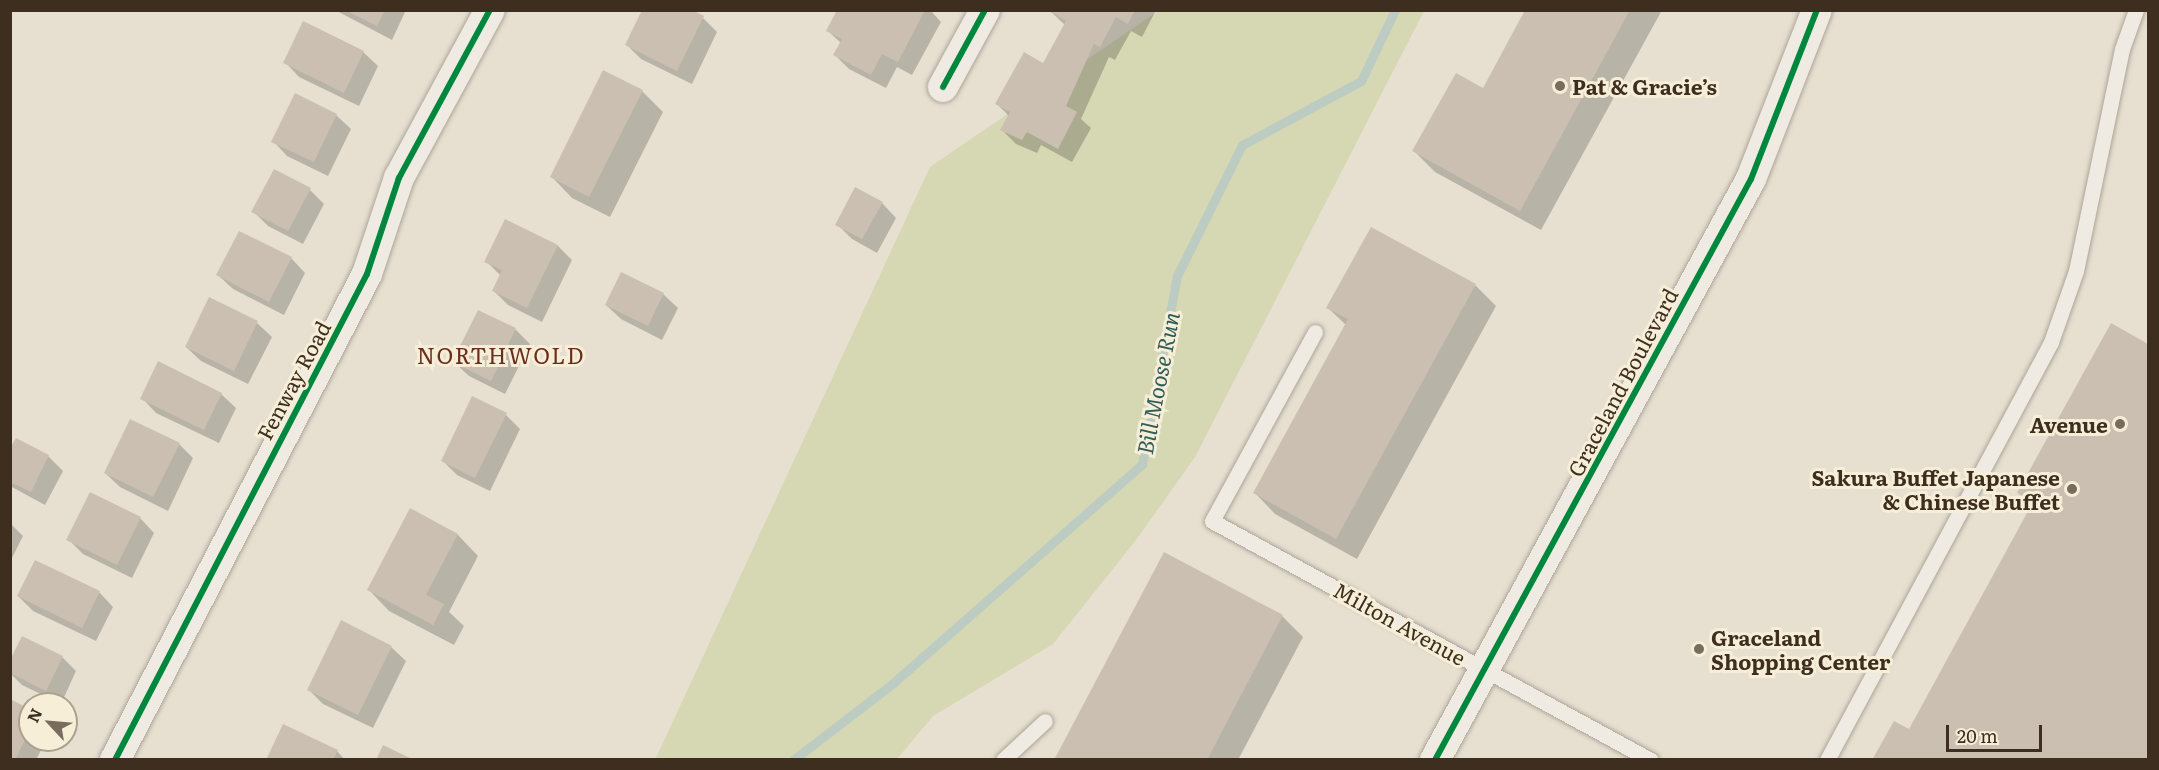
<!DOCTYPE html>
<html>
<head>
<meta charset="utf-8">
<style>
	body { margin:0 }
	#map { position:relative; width:2159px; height:770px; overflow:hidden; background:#e7e0d1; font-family:Literata,serif }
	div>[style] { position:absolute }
	.green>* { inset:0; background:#d6d7b3 }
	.shadow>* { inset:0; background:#0003 }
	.stream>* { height:9px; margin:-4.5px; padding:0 4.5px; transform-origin:4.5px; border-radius:4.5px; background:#bcccc2 }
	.building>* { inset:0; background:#cbbfb2 }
	.roads { filter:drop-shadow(0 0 2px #ada599) drop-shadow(0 0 2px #ada599) }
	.lane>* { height:15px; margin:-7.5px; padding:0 7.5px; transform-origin:7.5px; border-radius:7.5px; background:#efebe3 }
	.street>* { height:30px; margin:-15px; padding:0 15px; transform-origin:15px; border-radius:15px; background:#efebe3 }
	.cycleway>* { height:6px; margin:-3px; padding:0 3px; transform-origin:3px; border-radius:3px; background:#00873e }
	.dots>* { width:16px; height:16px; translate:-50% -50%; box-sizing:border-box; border:3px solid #f7eed8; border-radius:50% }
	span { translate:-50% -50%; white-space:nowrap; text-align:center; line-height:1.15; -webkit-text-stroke:6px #f7eed8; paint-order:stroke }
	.poi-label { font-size:21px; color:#3d2e20; font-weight:700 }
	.left { translate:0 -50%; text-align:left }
	.right { translate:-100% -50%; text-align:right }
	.street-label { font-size:21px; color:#3d2e20 }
	.neighbourhood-label { font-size:22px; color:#6b2e1e; letter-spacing:1.5px }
	.water-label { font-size:22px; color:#2f5d5a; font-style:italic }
	.frame { position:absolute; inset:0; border:12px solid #3d2e20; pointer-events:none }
	.north { position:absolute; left:18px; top:692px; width:60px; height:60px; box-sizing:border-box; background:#f7eed8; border:2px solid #ada18e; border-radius:50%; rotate:296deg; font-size:16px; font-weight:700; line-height:24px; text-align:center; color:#3d2e20 }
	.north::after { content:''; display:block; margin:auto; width:21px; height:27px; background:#786c5e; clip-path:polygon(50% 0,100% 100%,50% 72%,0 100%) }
	.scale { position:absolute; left:1946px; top:725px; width:96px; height:27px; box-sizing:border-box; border:3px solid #3d2e20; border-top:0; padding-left:8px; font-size:18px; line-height:21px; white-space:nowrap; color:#3d2e20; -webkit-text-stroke:4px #f7eed8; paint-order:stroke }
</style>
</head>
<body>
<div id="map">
	<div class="green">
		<div style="clip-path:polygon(1158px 11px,1424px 11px,1195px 457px,1136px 540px,1053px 644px,933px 716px,897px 759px,655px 760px,930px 167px)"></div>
	</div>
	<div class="shadow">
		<div style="clip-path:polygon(335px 10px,406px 10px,392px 40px)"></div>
		<div style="clip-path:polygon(839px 10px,930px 10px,941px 22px,912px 75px,897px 67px,886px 88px,849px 69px,835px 55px,841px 43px,828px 31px)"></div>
		<div style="clip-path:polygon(1049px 10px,1156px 10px,1142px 37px,1131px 31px,1115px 60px,1109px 57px,1081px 119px,1091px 128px,1072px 162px,1041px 145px,1037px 153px,1016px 144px,1002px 130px,1009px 116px,997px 104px,1044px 65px,1066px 26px)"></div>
		<div style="clip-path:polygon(1527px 10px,1662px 10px,1541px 230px,1435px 172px,1414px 151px,1483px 90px)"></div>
		<div style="clip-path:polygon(703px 18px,717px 32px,692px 84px,641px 59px,627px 45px)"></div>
		<div style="clip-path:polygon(363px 52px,378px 66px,359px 106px,299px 77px,285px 62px)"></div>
		<div style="clip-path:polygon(642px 91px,663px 112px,610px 217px,572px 198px,552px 177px)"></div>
		<div style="clip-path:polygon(336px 115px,351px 129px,328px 176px,287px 156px,273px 141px)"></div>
		<div style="clip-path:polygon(310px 190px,324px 204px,303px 244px,268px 226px,253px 211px)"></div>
		<div style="clip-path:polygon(882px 203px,896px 218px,877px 253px,852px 239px,837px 224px)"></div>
		<div style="clip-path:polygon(506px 221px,558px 246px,572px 260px,542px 322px,508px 305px,494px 291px,501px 276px,486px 261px)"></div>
		<div style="clip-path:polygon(291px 258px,305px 273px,284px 315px,233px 289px,218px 275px)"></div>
		<div style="clip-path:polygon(1475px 285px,1496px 306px,1357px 559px,1275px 514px,1255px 493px,1346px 325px,1328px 308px)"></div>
		<div style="clip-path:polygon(663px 294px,678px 308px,662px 340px,621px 319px,606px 305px)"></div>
		<div style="clip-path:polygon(479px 312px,516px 330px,530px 344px,505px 394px,469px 376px,454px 362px)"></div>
		<div style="clip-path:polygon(257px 323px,272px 337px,248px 384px,201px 361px,186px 347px)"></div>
		<div style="clip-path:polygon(2111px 325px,2148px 346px,2148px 760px,1874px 760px,1910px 731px,2033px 506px,2019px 493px)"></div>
		<div style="clip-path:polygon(221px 394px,236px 408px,219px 443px,156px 413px,142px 398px)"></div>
		<div style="clip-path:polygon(506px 415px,520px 429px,490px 491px,457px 475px,442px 460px)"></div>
		<div style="clip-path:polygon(16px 440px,48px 456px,63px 471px,45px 505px,10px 486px,10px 451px)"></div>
		<div style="clip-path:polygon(179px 444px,193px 458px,168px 511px,120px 487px,105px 473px)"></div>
		<div style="clip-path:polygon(411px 511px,458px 535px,478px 556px,449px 612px,464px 626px,454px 645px,389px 611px,369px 590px)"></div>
		<div style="clip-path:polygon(140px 518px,154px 533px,132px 578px,83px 554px,68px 539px)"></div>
		<div style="clip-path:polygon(10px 523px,23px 536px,10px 562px)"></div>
		<div style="clip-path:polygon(99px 592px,113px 607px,96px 641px,33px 611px,18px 596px)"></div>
		<div style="clip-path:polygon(1282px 616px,1303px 637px,1238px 760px,1056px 760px)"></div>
		<div style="clip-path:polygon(391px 647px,406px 661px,373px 728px,323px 704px,309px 690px)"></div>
		<div style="clip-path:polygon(62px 657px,76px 671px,61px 704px,22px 685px,10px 673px,10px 664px)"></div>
		<div style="clip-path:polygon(30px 711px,30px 740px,46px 740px,36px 760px,10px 760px)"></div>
		<div style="clip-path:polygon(337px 751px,345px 760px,267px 760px)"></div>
	</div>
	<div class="stream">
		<div style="left:793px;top:760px;width:125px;rotate:-37.5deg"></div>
		<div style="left:892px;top:684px;width:333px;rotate:-41.3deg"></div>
		<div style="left:1142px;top:464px;width:191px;rotate:-79.5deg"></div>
		<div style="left:1177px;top:276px;width:146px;rotate:-63.6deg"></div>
		<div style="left:1242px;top:145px;width:135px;rotate:-28.3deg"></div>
		<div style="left:1361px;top:81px;width:79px;rotate:-64.4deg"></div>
	</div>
	<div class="building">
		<div style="clip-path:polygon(345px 10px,385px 10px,377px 26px)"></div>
		<div style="clip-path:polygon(642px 10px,692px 10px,704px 16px,677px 71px,625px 45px)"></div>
		<div style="clip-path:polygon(837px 10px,925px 10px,898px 62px,882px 54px,871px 75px,833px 55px,842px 39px,826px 31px)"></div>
		<div style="clip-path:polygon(1048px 10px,1135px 10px,1128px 24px,1116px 17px,1100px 47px,1094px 44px,1066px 106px,1077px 112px,1058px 149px,1027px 132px,1022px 140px,1000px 130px,1010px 112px,995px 104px,1024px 52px,1043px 63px,1066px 21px)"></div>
		<div style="clip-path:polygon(1525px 10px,1630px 10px,1520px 211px,1412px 151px,1456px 73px,1483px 88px)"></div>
		<div style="clip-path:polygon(303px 21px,364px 51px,344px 93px,283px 63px)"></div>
		<div style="clip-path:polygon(603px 70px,643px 90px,589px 197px,550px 177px)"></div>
		<div style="clip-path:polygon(295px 93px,337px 114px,314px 162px,271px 142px)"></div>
		<div style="clip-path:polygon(274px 169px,311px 188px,288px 231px,251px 212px)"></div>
		<div style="clip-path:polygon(855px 187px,883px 202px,862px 239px,835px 225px)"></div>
		<div style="clip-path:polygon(505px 219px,558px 245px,527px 308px,492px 291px,502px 270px,484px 262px)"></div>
		<div style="clip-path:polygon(1371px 227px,1476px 284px,1336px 539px,1253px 493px,1348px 319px,1326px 308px)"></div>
		<div style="clip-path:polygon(239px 231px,292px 257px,269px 302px,216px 275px)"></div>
		<div style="clip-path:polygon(621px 272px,664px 293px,648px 326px,605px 305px)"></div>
		<div style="clip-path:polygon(209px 297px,258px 321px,234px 371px,185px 347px)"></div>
		<div style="clip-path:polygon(478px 310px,516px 328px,491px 381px,452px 362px)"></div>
		<div style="clip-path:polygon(2111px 323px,2148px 344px,2148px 760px,1872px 760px,1894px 721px,1909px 729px,2033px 502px,2017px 493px)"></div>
		<div style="clip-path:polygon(158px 361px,222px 393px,204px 430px,140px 399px)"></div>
		<div style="clip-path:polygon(472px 396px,507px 413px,475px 478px,441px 461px)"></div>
		<div style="clip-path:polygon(130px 419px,180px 443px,153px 497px,104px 473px)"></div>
		<div style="clip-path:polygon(16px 438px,49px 455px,31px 492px,10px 482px,10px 448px)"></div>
		<div style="clip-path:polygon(90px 492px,141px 517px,117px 565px,66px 540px)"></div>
		<div style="clip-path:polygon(410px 508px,458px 534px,426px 595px,444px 604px,433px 625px,367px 590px)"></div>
		<div style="clip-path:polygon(1164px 552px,1283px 615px,1207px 760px,1054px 760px)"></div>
		<div style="clip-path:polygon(35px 560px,100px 591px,82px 628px,17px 596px)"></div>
		<div style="clip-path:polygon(341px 620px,392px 646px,358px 715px,307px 690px)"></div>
		<div style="clip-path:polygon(22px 636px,63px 656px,46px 691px,10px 673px,10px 660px)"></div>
		<div style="clip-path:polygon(10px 699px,30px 709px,30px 729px,15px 760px,10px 760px)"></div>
		<div style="clip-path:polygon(283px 724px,338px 750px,333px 760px,266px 760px)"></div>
		<div style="clip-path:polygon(383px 745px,414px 760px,376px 760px)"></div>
	</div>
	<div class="roads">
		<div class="lane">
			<div style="left:1315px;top:332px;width:215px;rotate:118.6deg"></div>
			<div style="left:1212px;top:521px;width:500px;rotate:28.6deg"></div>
			<div style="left:1003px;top:760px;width:57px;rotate:-42.9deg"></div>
			<div style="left:1827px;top:760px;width:474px;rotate:-61.8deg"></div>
			<div style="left:2051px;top:342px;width:75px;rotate:-70.6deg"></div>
			<div style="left:2076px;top:271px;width:227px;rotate:-78.3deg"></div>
			<div style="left:2122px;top:49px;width:41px;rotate:-70.3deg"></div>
		</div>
		<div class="street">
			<div style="left:943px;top:87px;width:88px;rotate:-61.4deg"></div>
			<div style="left:115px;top:760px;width:547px;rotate:-62.59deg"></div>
			<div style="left:367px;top:274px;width:101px;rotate:-71.6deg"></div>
			<div style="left:399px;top:178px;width:191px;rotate:-61.6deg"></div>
			<div style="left:1435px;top:760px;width:661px;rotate:-61.46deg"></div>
			<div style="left:1751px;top:179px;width:181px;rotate:-68.7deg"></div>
		</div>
	</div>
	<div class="cycleway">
		<div style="left:943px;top:87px;width:88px;rotate:-61.4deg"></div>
		<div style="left:115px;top:760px;width:547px;rotate:-62.59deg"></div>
		<div style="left:367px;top:274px;width:101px;rotate:-71.6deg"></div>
		<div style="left:399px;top:178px;width:191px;rotate:-61.6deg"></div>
		<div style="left:1435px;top:760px;width:661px;rotate:-61.46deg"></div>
		<div style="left:1751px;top:179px;width:181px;rotate:-68.7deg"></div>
	</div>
	<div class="dots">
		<div style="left:1560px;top:86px;background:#786c5e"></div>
		<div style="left:2120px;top:424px;background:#786c5e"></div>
		<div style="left:2072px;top:489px;background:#786c5e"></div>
		<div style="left:1699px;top:649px;background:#786c5e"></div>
	</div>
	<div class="poi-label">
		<span class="left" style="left:1572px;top:86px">Pat &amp; Gracie’s</span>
		<span class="right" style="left:2108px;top:424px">Avenue</span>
		<span class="right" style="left:2060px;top:489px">Sakura Buffet Japanese<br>&amp; Chinese Buffet</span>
		<span class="left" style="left:1711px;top:649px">Graceland<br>Shopping Center</span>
	</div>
	<div class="street-label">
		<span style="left:293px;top:380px;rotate:-62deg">Fenway Road</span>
		<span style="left:1622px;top:382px;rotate:-62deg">Graceland Boulevard</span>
		<span style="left:1400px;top:623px;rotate:29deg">Milton Avenue</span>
	</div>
	<div class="neighbourhood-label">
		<span style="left:501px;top:355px">NORTHWOLD</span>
	</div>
	<div class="water-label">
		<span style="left:1157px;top:383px;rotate:-79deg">Bill Moose Run</span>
	</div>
	<div class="frame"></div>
	<div class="north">N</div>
	<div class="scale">20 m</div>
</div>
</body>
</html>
